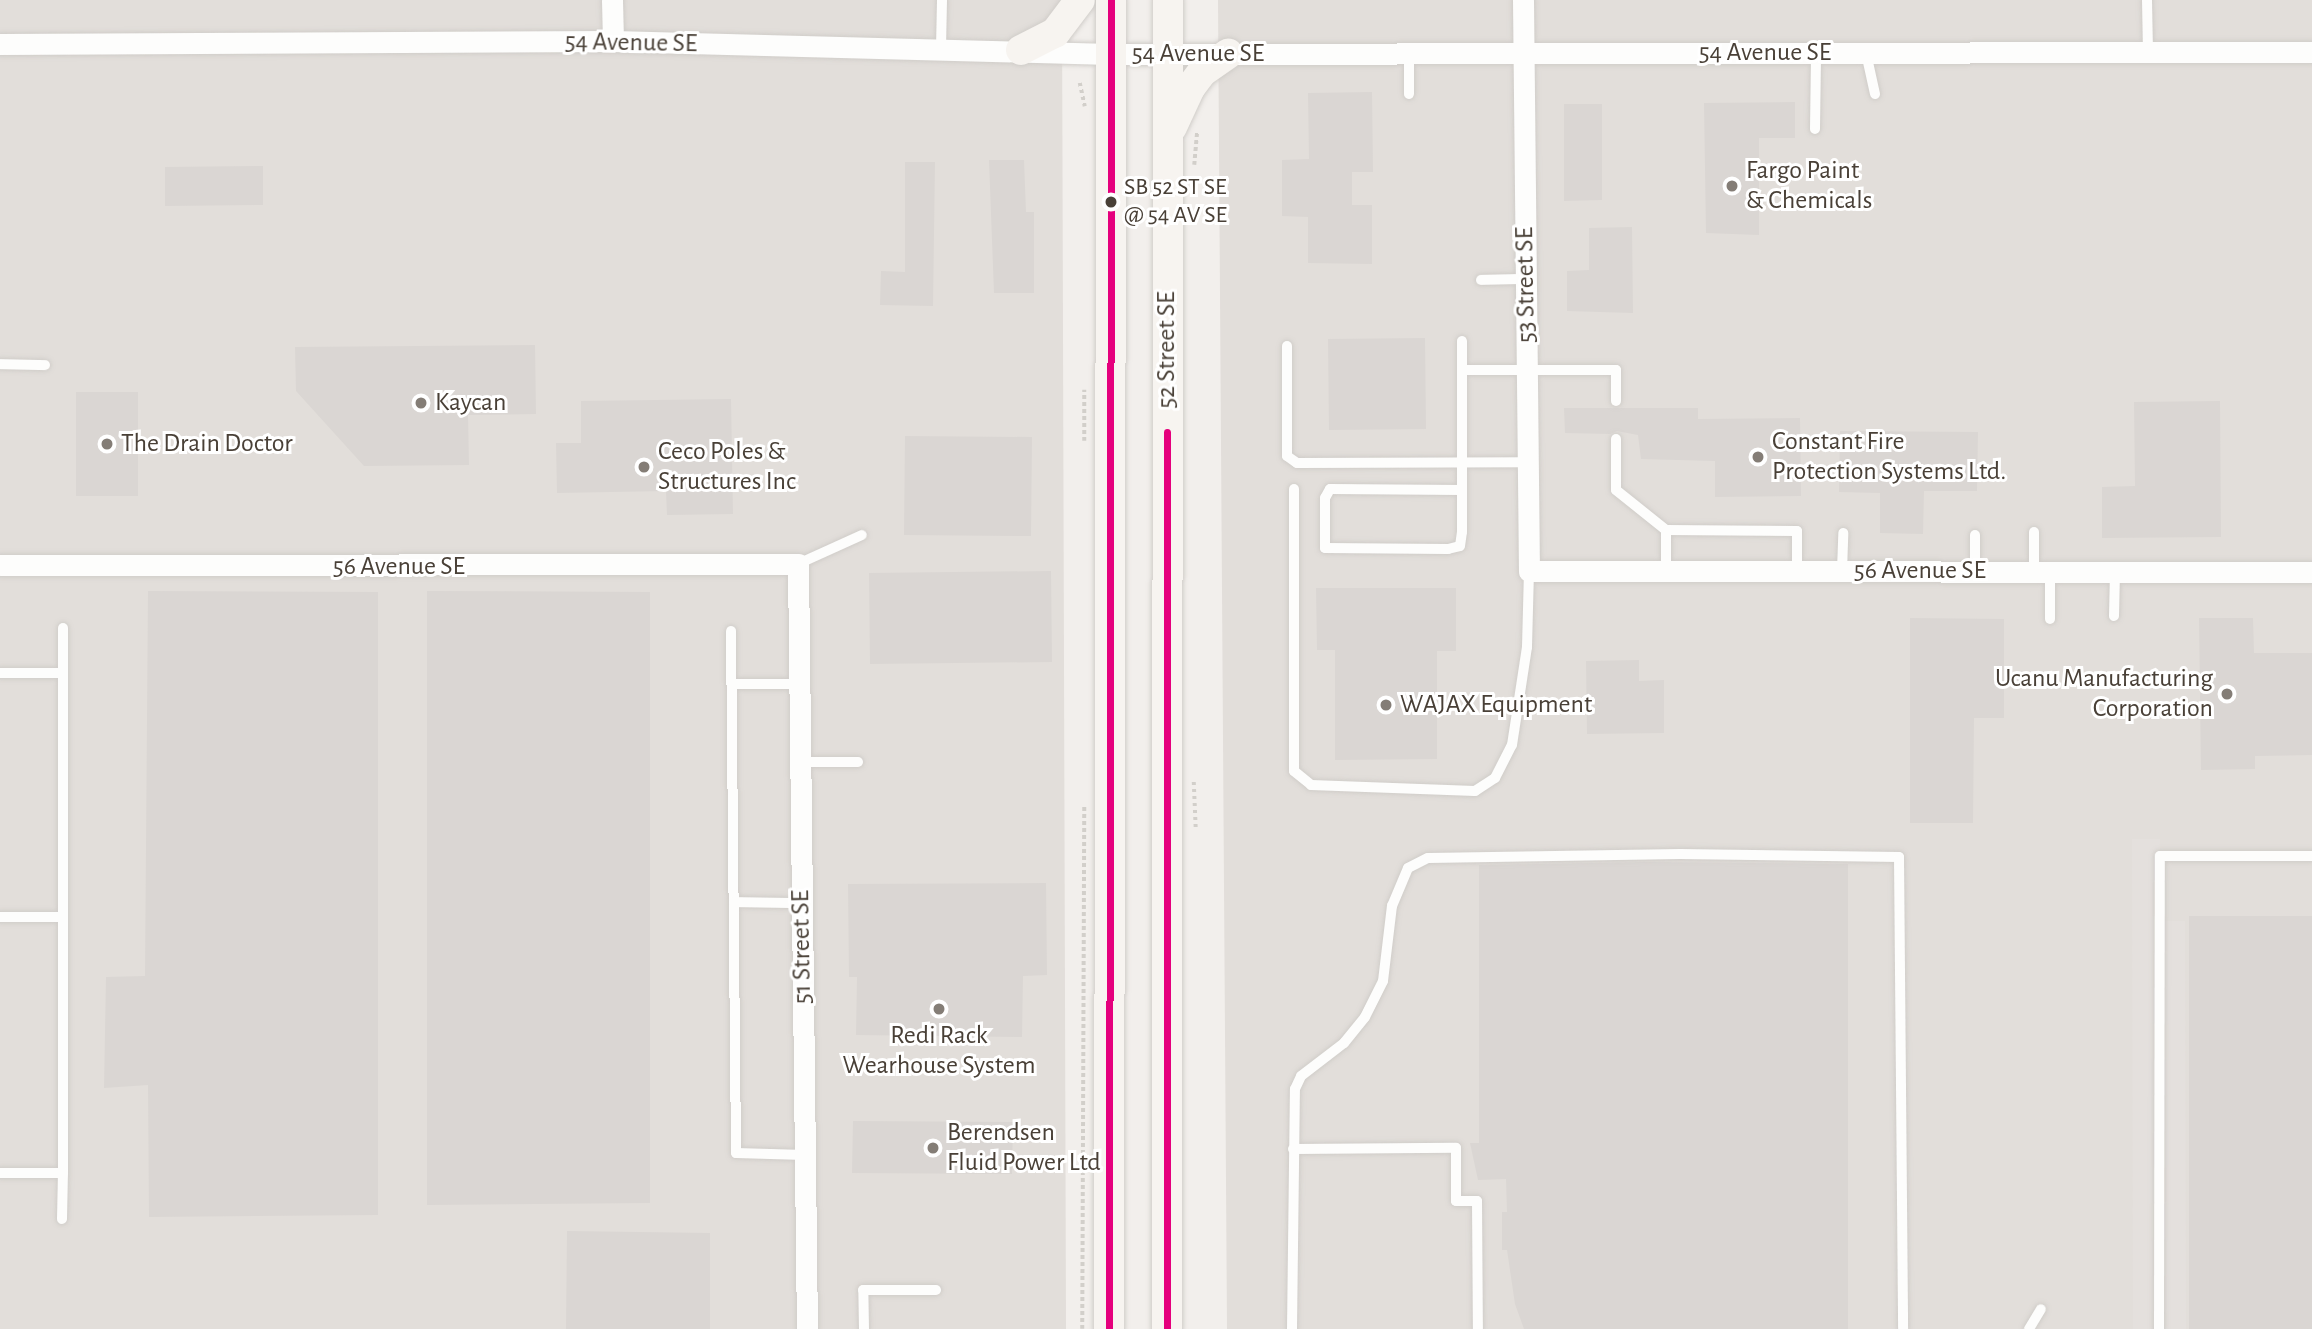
<!DOCTYPE html>
<html>
<head>
<meta charset="utf-8">
<style>
	body { margin:0 }
	#map { position:relative; width:2312px; height:1329px; overflow:hidden; background:#f2efec; font-family:"Alegreya Sans",sans-serif }
	div>[style] { position:absolute }
	.industrial>* { inset:0; background:#e2deda }
	.parking>* { inset:0; background:#e4e0dd }
	.building>* { inset:0; background:#dad6d3 }
	.path>* { height:3.5px; margin-top:-1.75px; transform-origin:0; background:repeating-linear-gradient(90deg,#d2cfca 0 3.5px,transparent 0 7px) }
	.roads { filter:drop-shadow(0 0 2px #d0cdc9) drop-shadow(0 0 2px #d0cdc9) }
	.lane>* { height:10px; margin:-5px; padding:0 5px; transform-origin:5px; border-radius:5px; background:#fdfdfc }
	.street>* { height:21px; margin:-10.5px; padding:0 10.5px; transform-origin:10.5px; border-radius:10.5px; background:#fdfdfc }
	.secondary>* { height:30px; margin:-15px; padding:0 15px; transform-origin:15px; border-radius:15px; background:#f7f4f0 }
	.bus-1>* { height:7px; margin:-3.5px; padding:0 3.5px; transform-origin:3.5px; border-radius:3.5px; background:#e5007d }
	.dots>* { width:19px; height:19px; translate:-50% -50%; box-sizing:border-box; border:4px solid #fff; border-radius:50% }
	span { translate:-50% -50%; white-space:nowrap; text-align:center; line-height:1.15; -webkit-text-stroke:6px #fff; paint-order:stroke }
	.bus-label { font-size:24px; color:#494037 }
	.left { translate:0 -50%; text-align:left }
	.street-label { font-size:26px; color:#494037 }
	.poi-label { font-size:26px; color:#494037 }
	.right { translate:-100% -50%; text-align:right }
</style>
</head>
<body>
<div id="map">
	<div class="industrial">
		<div style="clip-path:polygon(0 0,1062px 0,1066px 1329px,0 1329px)"></div>
		<div style="clip-path:polygon(1218px 0,2312px 0,2312px 1329px,1227px 1329px)"></div>
	</div>
	<div class="parking">
		<div style="clip-path:polygon(2132px 839px,2160px 839px,2160px 921px,2185px 921px,2186px 1329px,2133px 1329px)"></div>
	</div>
	<div class="building">
		<div style="clip-path:polygon(1372px 92px,1373px 172px,1352px 172px,1352px 205px,1372px 205px,1372px 264px,1308px 263px,1308px 217px,1282px 216px,1282px 160px,1309px 159px,1308px 93px)"></div>
		<div style="clip-path:polygon(1795px 102px,1795px 138px,1759px 138px,1759px 235px,1706px 233px,1704px 103px)"></div>
		<div style="clip-path:polygon(1564px 104px,1602px 104px,1602px 200px,1564px 201px)"></div>
		<div style="clip-path:polygon(989px 160px,1024px 160px,1026px 212px,1034px 212px,1034px 293px,994px 293px)"></div>
		<div style="clip-path:polygon(905px 162px,935px 162px,933px 306px,880px 305px,881px 271px,905px 272px)"></div>
		<div style="clip-path:polygon(263px 166px,263px 205px,165px 206px,165px 167px)"></div>
		<div style="clip-path:polygon(1632px 227px,1633px 313px,1567px 311px,1567px 271px,1589px 270px,1589px 228px)"></div>
		<div style="clip-path:polygon(1425px 338px,1426px 429px,1329px 430px,1328px 339px)"></div>
		<div style="clip-path:polygon(535px 345px,536px 414px,468px 415px,469px 465px,364px 466px,296px 391px,295px 347px)"></div>
		<div style="clip-path:polygon(76px 392px,138px 392px,138px 496px,76px 496px)"></div>
		<div style="clip-path:polygon(731px 399px,733px 514px,667px 515px,666px 491px,557px 493px,556px 443px,581px 443px,581px 401px)"></div>
		<div style="clip-path:polygon(2220px 401px,2221px 537px,2102px 538px,2102px 487px,2135px 486px,2134px 402px)"></div>
		<div style="clip-path:polygon(1564px 408px,1698px 408px,1698px 419px,1800px 418px,1801px 496px,1715px 497px,1715px 461px,1641px 459px,1638px 435px,1617px 431px,1610px 434px,1565px 433px)"></div>
		<div style="clip-path:polygon(1840px 431px,1978px 432px,1977px 491px,1924px 491px,1923px 534px,1880px 533px,1880px 493px,1839px 492px)"></div>
		<div style="clip-path:polygon(905px 436px,1032px 437px,1031px 536px,904px 535px)"></div>
		<div style="clip-path:polygon(1051px 571px,1052px 662px,870px 664px,869px 573px)"></div>
		<div style="clip-path:polygon(1316px 588px,1456px 588px,1456px 651px,1437px 651px,1437px 759px,1335px 760px,1335px 650px,1317px 650px)"></div>
		<div style="clip-path:polygon(148px 591px,378px 592px,378px 1215px,149px 1217px,148px 1085px,104px 1088px,106px 977px,145px 976px)"></div>
		<div style="clip-path:polygon(427px 591px,650px 592px,650px 1203px,427px 1205px)"></div>
		<div style="clip-path:polygon(1910px 618px,2004px 619px,2004px 718px,1974px 718px,1973px 823px,1910px 823px)"></div>
		<div style="clip-path:polygon(2199px 618px,2253px 618px,2254px 653px,2312px 653px,2312px 755px,2255px 756px,2255px 769px,2201px 770px)"></div>
		<div style="clip-path:polygon(1639px 660px,1639px 681px,1664px 680px,1664px 733px,1587px 734px,1586px 661px)"></div>
		<div style="clip-path:polygon(1649px 862px,1848px 864px,1848px 1329px,1524px 1329px,1515px 1304px,1507px 1250px,1502px 1250px,1502px 1212px,1507px 1212px,1506px 1179px,1478px 1180px,1470px 1143px,1479px 1143px,1479px 865px)"></div>
		<div style="clip-path:polygon(1046px 883px,1047px 975px,1023px 976px,1022px 1037px,856px 1035px,857px 977px,849px 977px,848px 884px)"></div>
		<div style="clip-path:polygon(2189px 916px,2312px 916px,2312px 1329px,2189px 1329px)"></div>
		<div style="clip-path:polygon(853px 1121px,1013px 1122px,1012px 1174px,852px 1173px)"></div>
		<div style="clip-path:polygon(567px 1231px,710px 1233px,710px 1329px,566px 1329px)"></div>
	</div>
	<div class="path">
		<div style="left:1080px;top:83px;width:24px;rotate:78deg"></div>
		<div style="left:1194px;top:165px;width:34px;rotate:-85deg"></div>
		<div style="left:1084px;top:441px;width:51px;rotate:-90deg"></div>
		<div style="left:1194px;top:782px;width:47px;rotate:87.6deg"></div>
		<div style="left:1082px;top:1329px;width:523px;rotate:-89.78deg"></div>
	</div>
	<div class="roads">
		<div class="lane">
			<div style="left:2147px;top:0;width:52px;rotate:88.9deg"></div>
			<div style="left:941px;top:48px;width:48px;rotate:-88.8deg"></div>
			<div style="left:1866px;top:53px;width:42px;rotate:77.6deg"></div>
			<div style="left:1409px;top:94px;width:40px;rotate:-90deg"></div>
			<div style="left:1815px;top:129px;width:76px;rotate:-89.2deg"></div>
			<div style="left:1481px;top:280px;width:45px;rotate:-1.3deg"></div>
			<div style="left:1287px;top:346px;width:110px;rotate:90deg"></div>
			<div style="left:1287px;top:456px;width:12px;rotate:35deg"></div>
			<div style="left:1297px;top:463px;width:231px;rotate:-0.2deg"></div>
			<div style="left:0;top:364px;width:45px;rotate:1.3deg"></div>
			<div style="left:1462px;top:370px;width:154px"></div>
			<div style="left:1616px;top:370px;width:31px;rotate:90deg"></div>
			<div style="left:1616px;top:439px;width:51px;rotate:90deg"></div>
			<div style="left:1616px;top:490px;width:64px;rotate:38.7deg"></div>
			<div style="left:1666px;top:530px;width:131px;rotate:0.4deg"></div>
			<div style="left:1797px;top:531px;width:40px;rotate:90deg"></div>
			<div style="left:1294px;top:489px;width:282px;rotate:90deg"></div>
			<div style="left:1294px;top:771px;width:22px;rotate:39deg"></div>
			<div style="left:1311px;top:785px;width:164px;rotate:2.1deg"></div>
			<div style="left:1475px;top:791px;width:24px;rotate:-33deg"></div>
			<div style="left:1495px;top:778px;width:37px;rotate:-63deg"></div>
			<div style="left:1512px;top:745px;width:99px;rotate:-81.3deg"></div>
			<div style="left:1527px;top:647px;width:76px;rotate:-88.5deg"></div>
			<div style="left:1462px;top:490px;width:132px;rotate:-179.6deg"></div>
			<div style="left:1330px;top:489px;width:10px;rotate:119deg"></div>
			<div style="left:1325px;top:498px;width:50px;rotate:90deg"></div>
			<div style="left:1325px;top:548px;width:123px;rotate:0.5deg"></div>
			<div style="left:1448px;top:549px;width:12px;rotate:-14deg"></div>
			<div style="left:1460px;top:546px;width:14px;rotate:-82deg"></div>
			<div style="left:1462px;top:532px;width:191px;rotate:-90deg"></div>
			<div style="left:1975px;top:535px;width:36px;rotate:90deg"></div>
			<div style="left:798px;top:564px;width:70px;rotate:-24.4deg"></div>
			<div style="left:1666px;top:571px;width:41px;rotate:-90deg"></div>
			<div style="left:1842px;top:571px;width:38px;rotate:-88deg"></div>
			<div style="left:2034px;top:571px;width:39px;rotate:-90deg"></div>
			<div style="left:2114px;top:616px;width:44px;rotate:-88.7deg"></div>
			<div style="left:2050px;top:619px;width:48px;rotate:-90deg"></div>
			<div style="left:63px;top:628px;width:45px;rotate:90deg"></div>
			<div style="left:731px;top:631px;width:522px;rotate:89.45deg"></div>
			<div style="left:736px;top:1153px;width:69px;rotate:1.7deg"></div>
			<div style="left:0;top:673px;width:63px"></div>
			<div style="left:63px;top:673px;width:244px;rotate:90deg"></div>
			<div style="left:732px;top:684px;width:68px"></div>
			<div style="left:800px;top:762px;width:58px"></div>
			<div style="left:734px;top:902px;width:67px;rotate:0.9deg"></div>
			<div style="left:0;top:917px;width:63px"></div>
			<div style="left:63px;top:917px;width:256px;rotate:90deg"></div>
			<div style="left:63px;top:1173px;width:63px;rotate:180deg"></div>
			<div style="left:1293px;top:1149px;width:163px;rotate:-0.4deg"></div>
			<div style="left:1456px;top:1148px;width:53px;rotate:90deg"></div>
			<div style="left:1456px;top:1201px;width:21px"></div>
			<div style="left:1477px;top:1201px;width:128px;rotate:89.6deg"></div>
			<div style="left:62px;top:1219px;width:46px;rotate:-88.8deg"></div>
			<div style="left:864px;top:1329px;width:39px;rotate:-91deg"></div>
			<div style="left:863px;top:1290px;width:73px"></div>
			<div style="left:1292px;top:1329px;width:240px;rotate:-89.3deg"></div>
			<div style="left:1295px;top:1089px;width:14px;rotate:-65deg"></div>
			<div style="left:1301px;top:1076px;width:54px;rotate:-37.5deg"></div>
			<div style="left:1344px;top:1043px;width:33px;rotate:-51deg"></div>
			<div style="left:1365px;top:1017px;width:40px;rotate:-63.4deg"></div>
			<div style="left:1383px;top:981px;width:76px;rotate:-83.2deg"></div>
			<div style="left:1392px;top:906px;width:41px;rotate:-67.2deg"></div>
			<div style="left:1408px;top:868px;width:22px;rotate:-27deg"></div>
			<div style="left:1428px;top:858px;width:252px;rotate:-0.9deg"></div>
			<div style="left:1680px;top:854px;width:219px;rotate:0.8deg"></div>
			<div style="left:1899px;top:857px;width:472px;rotate:89.5deg"></div>
			<div style="left:2029px;top:1329px;width:23px;rotate:-59deg"></div>
			<div style="left:2159px;top:1329px;width:473px;rotate:-89.9deg"></div>
			<div style="left:2160px;top:856px;width:152px"></div>
		</div>
		<div class="street">
			<div style="left:612px;top:0;width:41px;rotate:88.6deg"></div>
			<div style="left:1523px;top:0;width:571px;rotate:89.4deg"></div>
			<div style="left:1529px;top:571px;width:783px;rotate:0.07deg"></div>
			<div style="left:0;top:44px;width:613px;rotate:-0.28deg"></div>
			<div style="left:613px;top:41px;width:498px;rotate:1.5deg"></div>
			<div style="left:1111px;top:54px;width:1201px;rotate:-0.1deg"></div>
			<div style="left:0;top:565px;width:798px;rotate:-0.07deg"></div>
			<div style="left:798px;top:564px;width:765px;rotate:89.33deg"></div>
		</div>
		<div class="secondary">
			<div style="left:1021px;top:50px;width:38px;rotate:-27deg"></div>
			<div style="left:1055px;top:33px;width:41px;rotate:-52.9deg"></div>
			<div style="left:1172px;top:127px;width:43px;rotate:-65.2deg"></div>
			<div style="left:1190px;top:88px;width:20px;rotate:-53deg"></div>
			<div style="left:1202px;top:72px;width:32px;rotate:-35deg"></div>
			<div style="left:1109px;top:1329px;width:1329px;rotate:-89.91deg"></div>
			<div style="left:1167px;top:1329px;width:1329px;rotate:-89.96deg"></div>
		</div>
	</div>
	<div class="bus-1">
		<div style="left:1167px;top:432px;width:897px;rotate:90deg"></div>
		<div style="left:1109px;top:1329px;width:1329px;rotate:-89.91deg"></div>
	</div>
	<div class="dots">
		<div style="left:1732px;top:186px;background:#847d76"></div>
		<div style="left:1111px;top:202px;background:#494037"></div>
		<div style="left:421px;top:403px;background:#847d76"></div>
		<div style="left:107px;top:444px;background:#847d76"></div>
		<div style="left:1758px;top:457px;background:#847d76"></div>
		<div style="left:644px;top:467px;background:#847d76"></div>
		<div style="left:2227px;top:694px;background:#847d76"></div>
		<div style="left:1386px;top:705px;background:#847d76"></div>
		<div style="left:939px;top:1009px;background:#847d76"></div>
		<div style="left:933px;top:1148px;background:#847d76"></div>
	</div>
	<div class="bus-label">
		<span class="left" style="left:1124px;top:202px">SB 52 ST SE<br>@ 54 AV SE</span>
	</div>
	<div class="street-label">
		<span style="left:631px;top:43px;rotate:1deg">54 Avenue SE</span>
		<span style="left:1765px;top:53px">54 Avenue SE</span>
		<span style="left:1198px;top:54px">54 Avenue SE</span>
		<span style="left:1526px;top:285px;rotate:-91deg">53 Street SE</span>
		<span style="left:1167px;top:350px;rotate:-90deg">52 Street SE</span>
		<span style="left:399px;top:567px">56 Avenue SE</span>
		<span style="left:1920px;top:571px">56 Avenue SE</span>
		<span style="left:802px;top:947px;rotate:-91deg">51 Street SE</span>
	</div>
	<div class="poi-label">
		<span class="left" style="left:1746px;top:186px">Fargo Paint<br>&amp; Chemicals</span>
		<span class="left" style="left:435px;top:403px">Kaycan</span>
		<span class="left" style="left:1772px;top:457px">Constant Fire<br>Protection Systems Ltd.</span>
		<span class="left" style="left:121px;top:444px">The Drain Doctor</span>
		<span class="left" style="left:658px;top:467px">Ceco Poles &amp;<br>Structures Inc</span>
		<span class="right" style="left:2213px;top:694px">Ucanu Manufacturing<br>Corporation</span>
		<span class="left" style="left:1400px;top:705px">WAJAX Equipment</span>
		<span style="left:939px;top:1051px">Redi Rack<br>Wearhouse System</span>
		<span class="left" style="left:947px;top:1148px">Berendsen<br>Fluid Power Ltd</span>
	</div>
</div>
</body>
</html>
